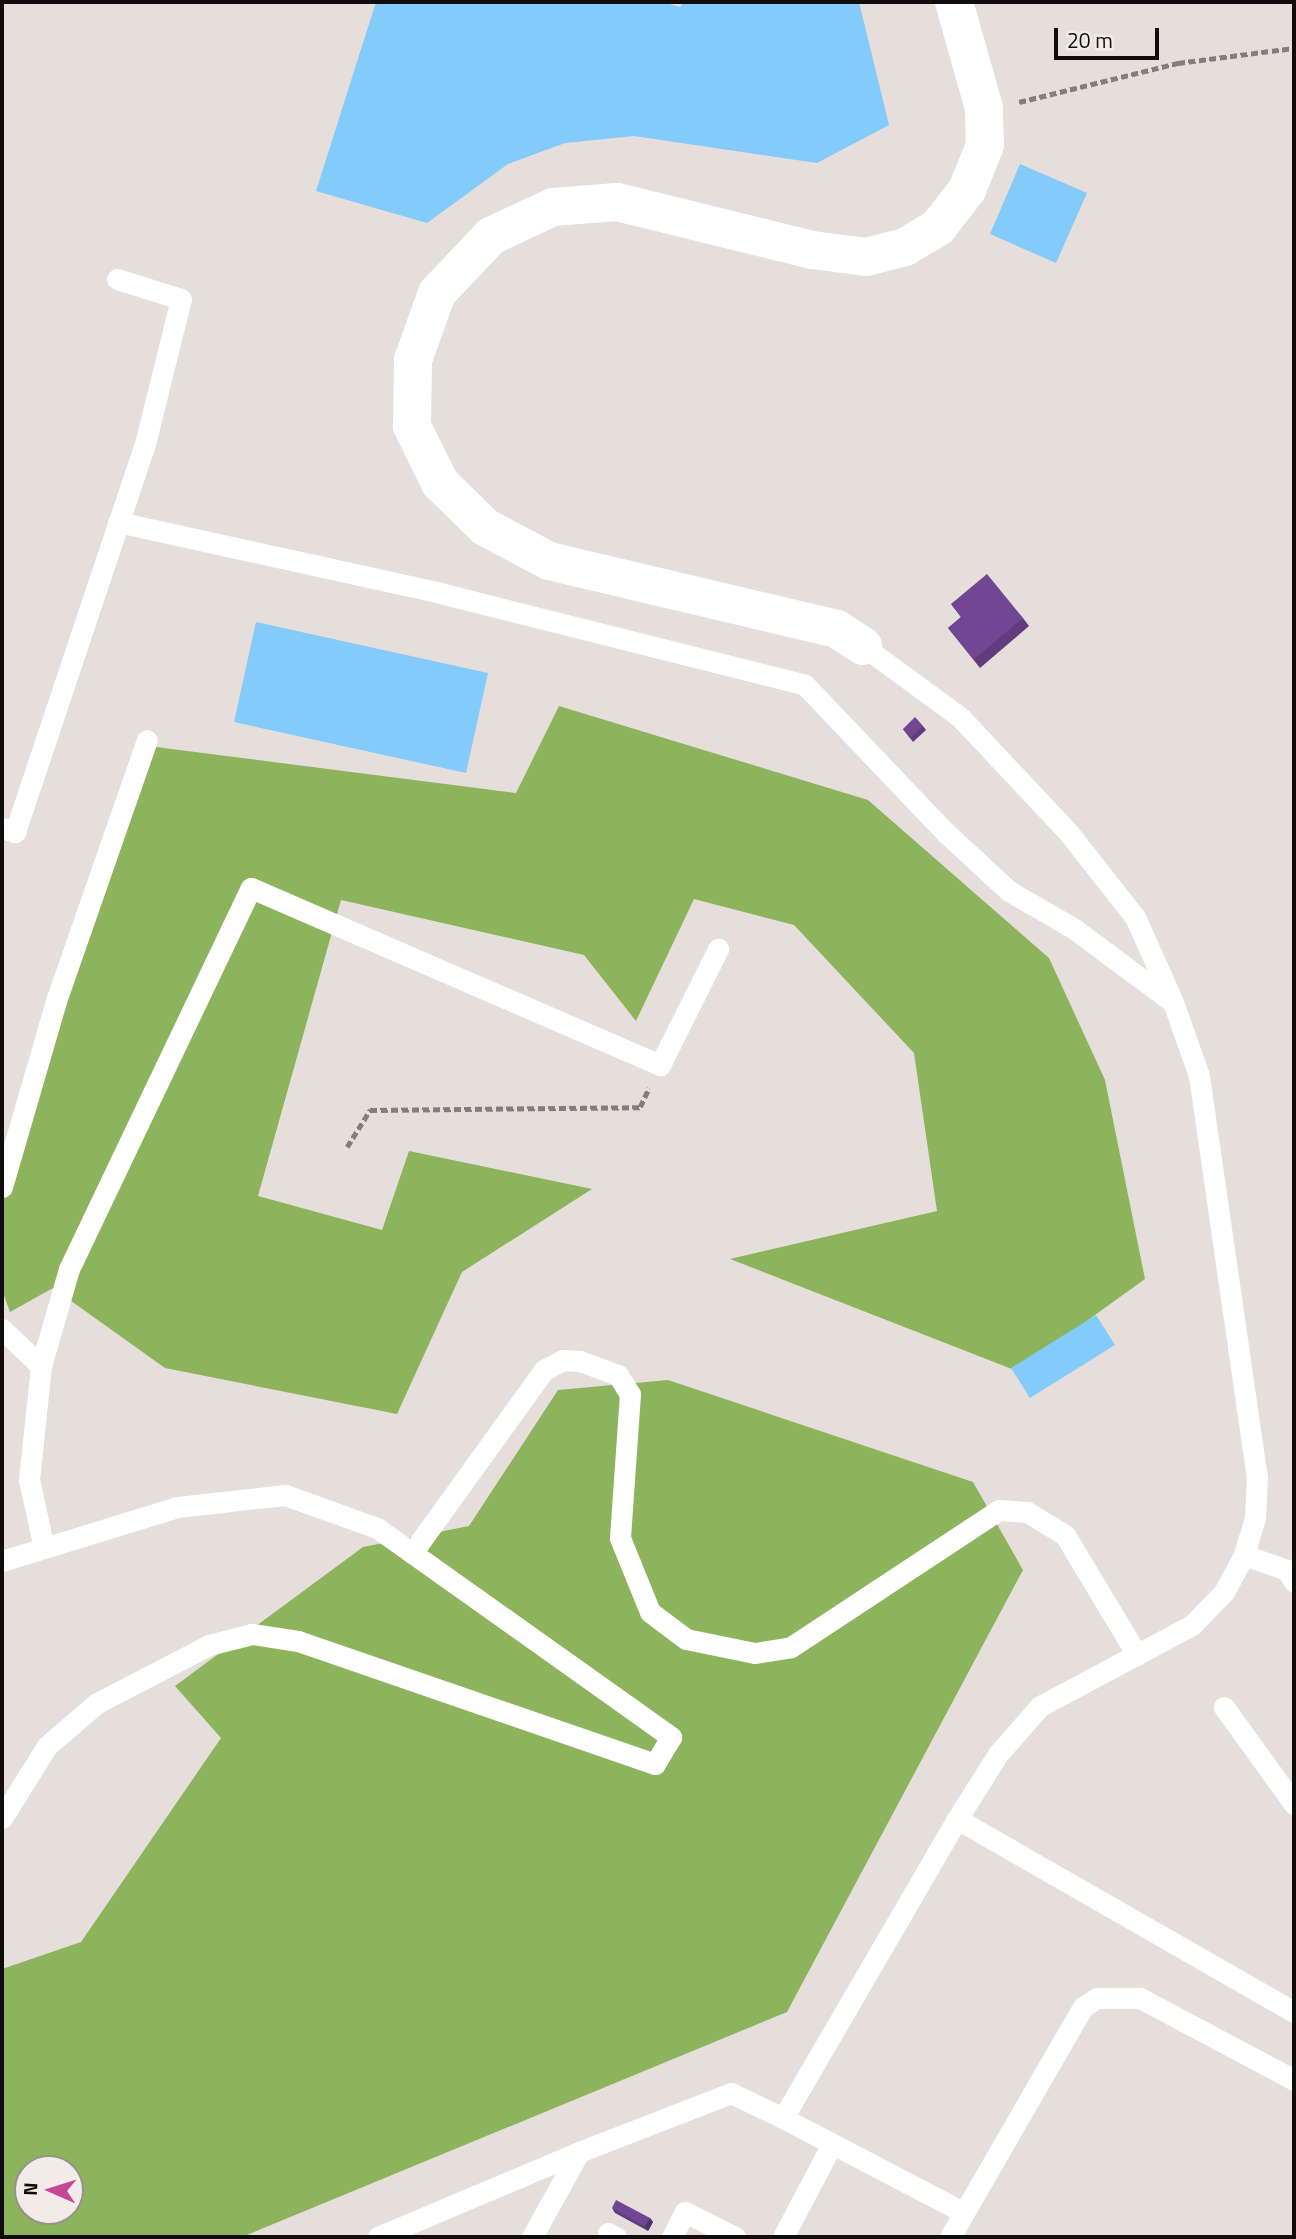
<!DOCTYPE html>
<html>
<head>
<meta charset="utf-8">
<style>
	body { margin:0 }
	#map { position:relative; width:1296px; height:2239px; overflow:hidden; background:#e6deda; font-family:"Titillium Web",sans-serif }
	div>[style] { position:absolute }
	.forest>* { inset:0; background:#8cb45d }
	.water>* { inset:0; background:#82cbfa }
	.path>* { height:4.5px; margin-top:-2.25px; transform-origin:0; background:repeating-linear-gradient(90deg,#837d7b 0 7px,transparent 0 10.5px) }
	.service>* { height:21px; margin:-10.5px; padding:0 10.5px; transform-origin:10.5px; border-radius:10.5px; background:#fff }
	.tertiary>* { height:38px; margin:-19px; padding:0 19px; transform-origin:19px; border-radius:19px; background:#fff }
	.wall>* { inset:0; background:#613d7e }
	.shaded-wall>* { inset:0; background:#4f3267 }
	.building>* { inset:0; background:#714793 }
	span { translate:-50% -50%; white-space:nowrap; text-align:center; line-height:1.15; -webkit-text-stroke:7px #f3ebe7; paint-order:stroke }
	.frame { position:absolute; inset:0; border:4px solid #100d0c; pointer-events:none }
	.north { position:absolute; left:14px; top:2155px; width:70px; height:70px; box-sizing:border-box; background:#f3ebe7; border:2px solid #98928f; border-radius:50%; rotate:273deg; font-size:19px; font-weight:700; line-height:28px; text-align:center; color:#100d0c }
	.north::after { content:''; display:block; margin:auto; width:24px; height:32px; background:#c54897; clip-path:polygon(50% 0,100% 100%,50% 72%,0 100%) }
	.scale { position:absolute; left:1054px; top:28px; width:105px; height:32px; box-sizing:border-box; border:4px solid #100d0c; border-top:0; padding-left:9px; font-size:21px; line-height:24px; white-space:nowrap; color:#100d0c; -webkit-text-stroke:5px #f3ebe7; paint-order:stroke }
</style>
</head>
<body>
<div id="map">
	<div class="forest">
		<div style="clip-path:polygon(559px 706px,868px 800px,1049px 958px,1105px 1080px,1145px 1279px,1017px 1371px,730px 1259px,937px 1211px,914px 1053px,794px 925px,694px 899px,636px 1021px,584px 955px,341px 900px,258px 1196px,382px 1230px,409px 1151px,592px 1189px,462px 1272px,397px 1414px,165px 1368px,53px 1288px,10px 1312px,2px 1290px,2px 1202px,140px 745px,516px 793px)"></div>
		<div style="clip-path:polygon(evenodd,668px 1380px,973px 1482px,1023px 1570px,787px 2012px,242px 2237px,2px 2237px,2px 1969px,81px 1942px,221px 1738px,175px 1686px,363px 1547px,469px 1526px,558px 1390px,668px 1380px,28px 2169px,70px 2169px,70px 2211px,28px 2211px,28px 2169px)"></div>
	</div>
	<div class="water">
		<div style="clip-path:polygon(376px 2px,662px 2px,680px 7px,684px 2px,859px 2px,889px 125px,817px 163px,634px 136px,565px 143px,508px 164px,427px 223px,316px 191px)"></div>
		<div style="clip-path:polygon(1020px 164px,1087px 193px,1056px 263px,990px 234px)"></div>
		<div style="clip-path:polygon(256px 622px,488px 673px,466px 773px,234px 722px)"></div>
		<div style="clip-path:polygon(1096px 1315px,1115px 1345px,1030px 1398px,1011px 1368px)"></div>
	</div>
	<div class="path">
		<div style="left:1019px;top:102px;width:164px;rotate:-13.8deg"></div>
		<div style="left:1178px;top:63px;width:117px;rotate:-7.4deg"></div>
		<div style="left:347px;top:1147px;width:44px;rotate:-58.1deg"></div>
		<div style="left:370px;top:1110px;width:270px;rotate:-0.6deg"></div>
		<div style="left:640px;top:1107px;width:21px;rotate:-65deg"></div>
	</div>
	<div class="service">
		<div style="left:118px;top:522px;width:330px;rotate:12.4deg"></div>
		<div style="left:440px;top:593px;width:376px;rotate:14.1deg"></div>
		<div style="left:805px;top:685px;width:203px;rotate:46.4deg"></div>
		<div style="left:945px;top:832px;width:87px;rotate:42.7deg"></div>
		<div style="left:1009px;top:891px;width:74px;rotate:30deg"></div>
		<div style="left:1073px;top:928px;width:121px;rotate:36.6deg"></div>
		<div style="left:863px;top:646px;width:120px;rotate:36.2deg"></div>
		<div style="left:960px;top:717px;width:158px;rotate:46.8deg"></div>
		<div style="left:1068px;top:832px;width:108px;rotate:51.8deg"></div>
		<div style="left:1135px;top:917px;width:93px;rotate:65.9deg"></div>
		<div style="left:1173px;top:1002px;width:78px;rotate:70.6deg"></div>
		<div style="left:1199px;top:1076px;width:405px;rotate:81.8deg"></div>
		<div style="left:1257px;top:1477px;width:41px;rotate:92.8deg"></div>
		<div style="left:1255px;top:1518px;width:39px;rotate:107deg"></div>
		<div style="left:1244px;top:1555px;width:42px;rotate:118.4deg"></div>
		<div style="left:1224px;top:1592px;width:46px;rotate:134.1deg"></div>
		<div style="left:1192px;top:1625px;width:172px;rotate:151.9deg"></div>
		<div style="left:1040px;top:1706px;width:64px;rotate:131.2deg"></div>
		<div style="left:998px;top:1754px;width:77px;rotate:122.2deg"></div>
		<div style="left:957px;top:1819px;width:388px;rotate:29.8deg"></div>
		<div style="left:2px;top:828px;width:14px;rotate:17deg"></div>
		<div style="left:15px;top:832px;width:413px;rotate:-71.5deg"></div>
		<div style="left:146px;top:440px;width:145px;rotate:-76.1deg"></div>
		<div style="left:181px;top:299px;width:67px;rotate:-162.6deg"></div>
		<div style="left:2px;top:1187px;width:194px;rotate:-73.8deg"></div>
		<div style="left:56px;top:1001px;width:276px;rotate:-70.8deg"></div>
		<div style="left:2px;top:1329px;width:54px;rotate:43.5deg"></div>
		<div style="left:44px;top:1548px;width:70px;rotate:-102.4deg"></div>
		<div style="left:29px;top:1480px;width:115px;rotate:-84deg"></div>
		<div style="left:41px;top:1366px;width:101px;rotate:-73.9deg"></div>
		<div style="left:69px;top:1269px;width:422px;rotate:-64.5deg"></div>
		<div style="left:251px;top:888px;width:446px;rotate:23.4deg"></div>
		<div style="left:660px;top:1065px;width:130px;rotate:-63.4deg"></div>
		<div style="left:412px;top:1553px;width:226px;rotate:-54.2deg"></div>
		<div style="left:544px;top:1370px;width:21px;rotate:-28deg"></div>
		<div style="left:563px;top:1360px;width:17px;rotate:3deg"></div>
		<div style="left:580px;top:1361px;width:40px;rotate:20.2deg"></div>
		<div style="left:618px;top:1375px;width:22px;rotate:58deg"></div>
		<div style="left:630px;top:1394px;width:144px;rotate:94deg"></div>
		<div style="left:620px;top:1538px;width:80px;rotate:67.9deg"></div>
		<div style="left:650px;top:1612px;width:45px;rotate:36.9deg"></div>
		<div style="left:686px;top:1639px;width:70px;rotate:11.5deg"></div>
		<div style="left:755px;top:1653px;width:36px;rotate:-9deg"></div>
		<div style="left:791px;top:1647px;width:249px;rotate:-33.4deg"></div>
		<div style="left:999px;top:1510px;width:28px;rotate:4deg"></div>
		<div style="left:1027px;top:1512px;width:44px;rotate:31.2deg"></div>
		<div style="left:1065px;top:1535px;width:140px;rotate:59deg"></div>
		<div style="left:1244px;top:1555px;width:46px;rotate:19.2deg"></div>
		<div style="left:1287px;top:1570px;width:14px;rotate:60deg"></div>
		<div style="left:2px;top:1561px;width:184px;rotate:-17.1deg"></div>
		<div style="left:178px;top:1507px;width:108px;rotate:-6.4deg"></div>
		<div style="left:285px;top:1495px;width:98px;rotate:19.7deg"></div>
		<div style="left:377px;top:1528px;width:361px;rotate:35.4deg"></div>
		<div style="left:671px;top:1737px;width:31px;rotate:121deg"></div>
		<div style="left:655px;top:1764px;width:378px;rotate:-161deg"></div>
		<div style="left:298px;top:1641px;width:47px;rotate:-171.3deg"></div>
		<div style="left:252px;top:1634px;width:44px;rotate:165.7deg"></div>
		<div style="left:209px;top:1645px;width:126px;rotate:152.6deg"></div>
		<div style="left:97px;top:1703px;width:66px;rotate:139.3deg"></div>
		<div style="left:47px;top:1746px;width:85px;rotate:122deg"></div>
		<div style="left:1224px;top:1707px;width:120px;rotate:54.2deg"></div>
		<div style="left:783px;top:2118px;width:203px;rotate:27.6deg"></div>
		<div style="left:608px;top:2233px;width:9px;rotate:27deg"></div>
		<div style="left:378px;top:2237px;width:218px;rotate:-22.9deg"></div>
		<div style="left:532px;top:2237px;width:97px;rotate:-61.1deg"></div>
		<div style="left:579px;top:2152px;width:163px;rotate:-21.2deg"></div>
		<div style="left:731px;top:2093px;width:58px;rotate:25.7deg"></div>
		<div style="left:783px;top:2118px;width:346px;rotate:-59.8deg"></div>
		<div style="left:672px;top:2237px;width:28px;rotate:-63deg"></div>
		<div style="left:685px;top:2212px;width:56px;rotate:26.6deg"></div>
		<div style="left:783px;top:2237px;width:105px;rotate:-62.2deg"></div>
		<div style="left:950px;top:2237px;width:266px;rotate:-60deg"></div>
		<div style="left:1083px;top:2007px;width:17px;rotate:-33deg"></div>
		<div style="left:1097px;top:1998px;width:43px"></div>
		<div style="left:1140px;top:1998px;width:174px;rotate:28deg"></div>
	</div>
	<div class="tertiary">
		<div style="left:863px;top:646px;width:31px;rotate:-147deg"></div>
		<div style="left:837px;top:629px;width:296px;rotate:-166.7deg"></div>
		<div style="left:549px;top:561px;width:72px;rotate:-152deg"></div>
		<div style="left:485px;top:527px;width:63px;rotate:-135.6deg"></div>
		<div style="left:440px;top:483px;width:64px;rotate:-116.2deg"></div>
		<div style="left:412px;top:426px;width:66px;rotate:-89.1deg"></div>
		<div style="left:413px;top:360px;width:71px;rotate:-70.3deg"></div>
		<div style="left:437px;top:293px;width:79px;rotate:-46.5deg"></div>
		<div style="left:491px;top:236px;width:68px;rotate:-25.1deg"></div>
		<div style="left:553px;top:207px;width:64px;rotate:-4.5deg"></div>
		<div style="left:617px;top:202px;width:201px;rotate:13.8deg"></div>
		<div style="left:812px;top:250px;width:54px;rotate:7.4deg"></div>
		<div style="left:866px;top:257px;width:40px;rotate:-14.4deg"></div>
		<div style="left:905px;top:247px;width:39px;rotate:-31deg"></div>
		<div style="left:938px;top:227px;width:47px;rotate:-51.9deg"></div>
		<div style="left:967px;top:190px;width:48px;rotate:-68.2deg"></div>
		<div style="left:985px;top:145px;width:37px;rotate:-92deg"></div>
		<div style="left:984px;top:108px;width:110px;rotate:-105.8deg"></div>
	</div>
	<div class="wall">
		<div style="clip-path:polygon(951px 604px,1023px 618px,1029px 626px,980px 668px,948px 628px,961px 617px)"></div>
		<div style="clip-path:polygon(923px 726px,926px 730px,913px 742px,903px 729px)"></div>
		<div style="clip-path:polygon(612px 2208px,650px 2218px,653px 2222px,648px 2231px,615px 2213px)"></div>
	</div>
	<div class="shaded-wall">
		<div style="clip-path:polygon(650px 2218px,653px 2222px,648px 2231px,645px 2226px)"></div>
	</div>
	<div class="building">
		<div style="clip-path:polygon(987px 574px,1023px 618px,974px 659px,948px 628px,961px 617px,951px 604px)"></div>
		<div style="clip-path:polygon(915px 717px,923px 726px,910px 738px,903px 729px)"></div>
		<div style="clip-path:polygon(616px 2200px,650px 2218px,645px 2226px,612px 2208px)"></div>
	</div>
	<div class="frame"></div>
	<div class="north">N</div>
	<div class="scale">20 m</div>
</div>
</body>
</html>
